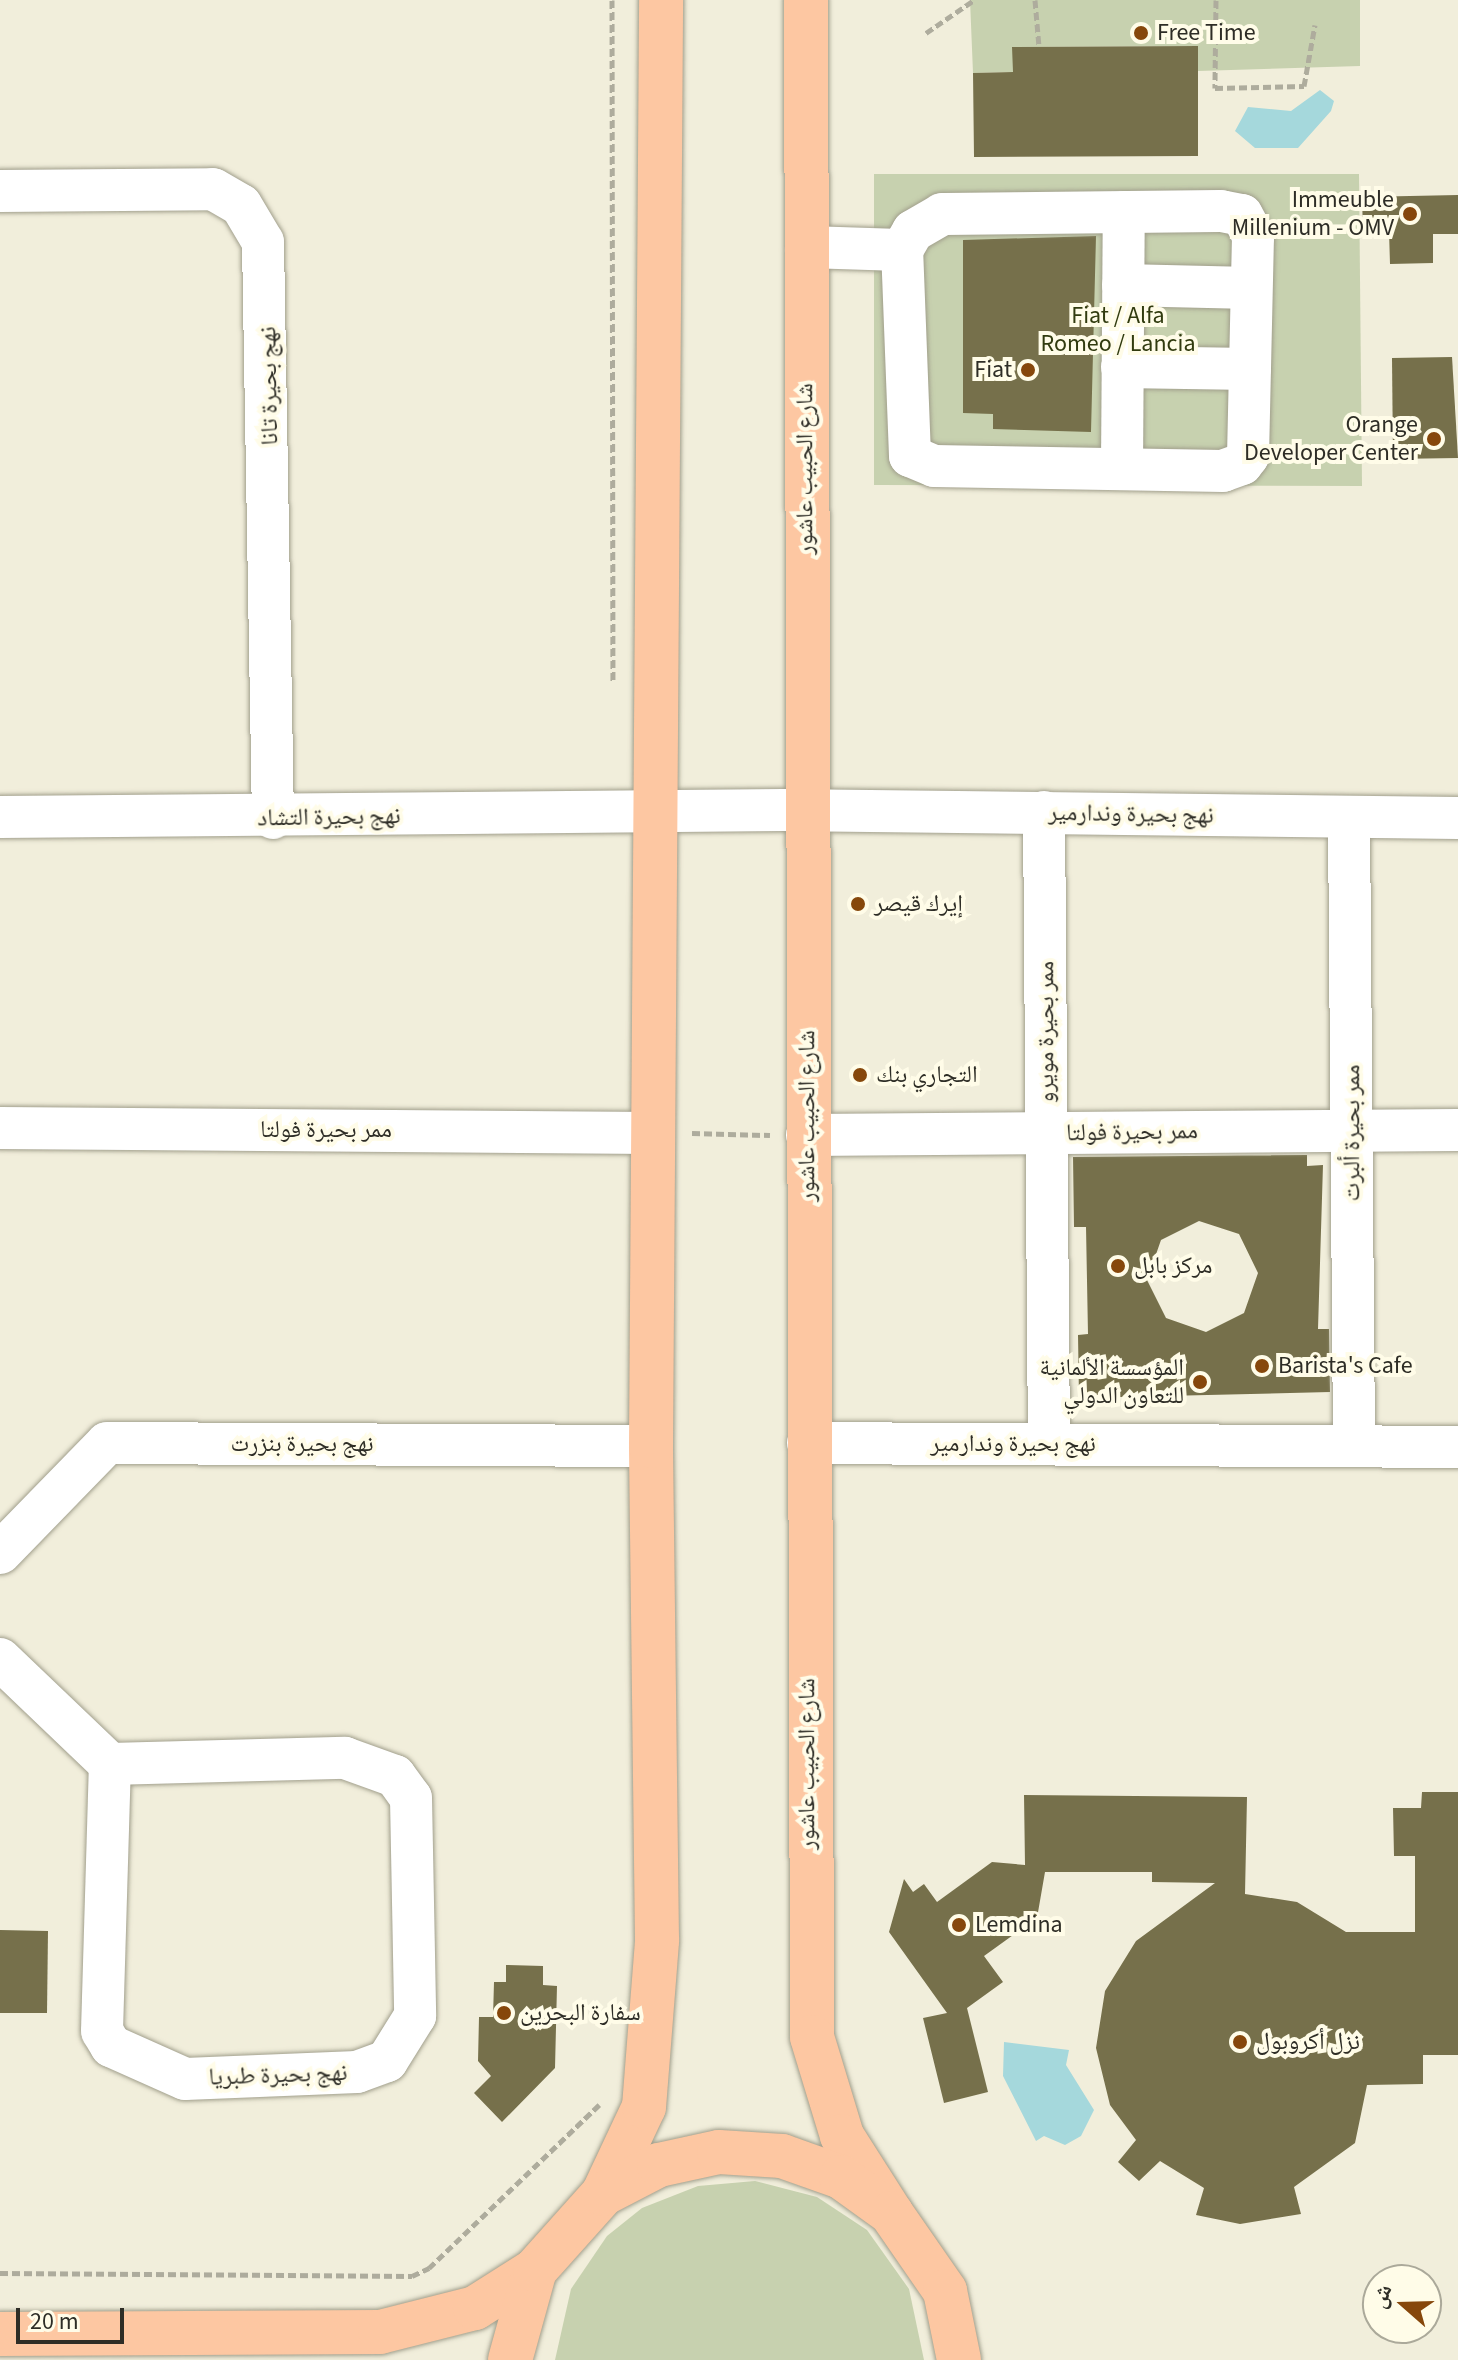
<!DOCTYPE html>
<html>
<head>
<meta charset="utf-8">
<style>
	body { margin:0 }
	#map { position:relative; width:1458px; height:2360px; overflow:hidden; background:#f1eedb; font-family:"Source Sans 3","Noto Naskh Arabic",sans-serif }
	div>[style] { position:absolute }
	.green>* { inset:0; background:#c7d1af }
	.water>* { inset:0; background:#a5d8dc }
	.building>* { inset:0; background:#76704b }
	.path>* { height:5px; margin-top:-2.5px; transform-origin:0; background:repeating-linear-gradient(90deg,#aeac9d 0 8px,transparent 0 12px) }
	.roads { filter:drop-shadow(0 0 2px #a19f8c) drop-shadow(0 0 2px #a19f8c) }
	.minor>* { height:42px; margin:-21px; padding:0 21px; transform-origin:21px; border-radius:21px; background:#fff }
	.major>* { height:44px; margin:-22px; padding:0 22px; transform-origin:22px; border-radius:22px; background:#fdc7a2 }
	.dots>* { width:22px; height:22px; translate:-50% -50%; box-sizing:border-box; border:4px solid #fffce8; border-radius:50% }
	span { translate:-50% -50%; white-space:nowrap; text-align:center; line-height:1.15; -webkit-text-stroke:8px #fffce8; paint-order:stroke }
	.poi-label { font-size:24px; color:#2e2d26 }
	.left { translate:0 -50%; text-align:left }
	.right { translate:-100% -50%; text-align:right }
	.park-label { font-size:24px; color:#313b0f }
	.street-label { font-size:24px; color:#2e2d26 }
	.north { position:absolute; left:1362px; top:2264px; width:80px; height:80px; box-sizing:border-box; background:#fffce8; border:2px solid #aba99a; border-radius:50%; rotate:290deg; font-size:22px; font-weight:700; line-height:32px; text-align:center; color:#2e2d26 }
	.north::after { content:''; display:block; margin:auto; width:28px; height:36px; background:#86470b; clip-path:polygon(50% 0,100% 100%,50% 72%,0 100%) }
	.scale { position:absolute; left:16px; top:2308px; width:108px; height:36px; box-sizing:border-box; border:4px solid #2e2d26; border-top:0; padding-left:10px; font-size:24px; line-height:28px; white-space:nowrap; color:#2e2d26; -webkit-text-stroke:6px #fffce8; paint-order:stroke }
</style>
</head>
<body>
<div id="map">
	<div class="green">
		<div style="clip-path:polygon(970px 0,1360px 0,1360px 66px,1198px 71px,1197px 46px,1013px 47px,1013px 72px,973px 73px)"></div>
		<div style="clip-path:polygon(874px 174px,1359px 174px,1362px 486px,874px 485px)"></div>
		<div style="clip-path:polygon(755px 2181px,817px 2197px,867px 2230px,909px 2289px,924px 2360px,555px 2360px,571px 2289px,607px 2236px,642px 2208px,698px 2186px)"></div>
	</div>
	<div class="water">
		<div style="clip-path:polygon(1320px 90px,1334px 101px,1331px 111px,1298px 148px,1255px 148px,1235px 131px,1248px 107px,1291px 111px)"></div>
		<div style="clip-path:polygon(1004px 2042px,1069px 2050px,1066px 2065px,1094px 2110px,1081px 2136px,1065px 2145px,1044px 2136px,1036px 2141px,1003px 2076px)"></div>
	</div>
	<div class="building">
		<div style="clip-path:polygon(1198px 46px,1198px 156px,974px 157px,973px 73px,1013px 72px,1012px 47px)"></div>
		<div style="clip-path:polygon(1458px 195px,1458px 234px,1433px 234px,1433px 263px,1390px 264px,1389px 231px,1363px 232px,1362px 197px)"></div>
		<div style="clip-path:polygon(1096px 236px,1091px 432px,993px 429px,993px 414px,963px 413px,963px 240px)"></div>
		<div style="clip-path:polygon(1452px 357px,1458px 458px,1393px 459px,1392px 358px)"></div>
		<div style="clip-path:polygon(evenodd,1307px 1155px,1307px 1166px,1323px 1165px,1318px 1329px,1329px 1329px,1330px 1392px,1079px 1398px,1078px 1335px,1088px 1334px,1086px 1227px,1074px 1227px,1073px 1157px,1307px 1155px,1199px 1221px,1239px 1234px,1258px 1273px,1244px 1313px,1206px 1332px,1166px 1318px,1147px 1280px,1161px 1240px,1199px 1221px)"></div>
		<div style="clip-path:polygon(1422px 1792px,1458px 1792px,1458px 2055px,1423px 2055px,1423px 2084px,1367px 2085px,1355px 2143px,1294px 2187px,1301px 2214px,1240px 2224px,1196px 2215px,1204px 2188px,1160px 2161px,1139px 2181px,1118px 2162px,1136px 2140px,1110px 2105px,1096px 2048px,1105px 1991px,1136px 1941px,1215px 1883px,1152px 1882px,1152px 1872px,1045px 1872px,1037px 1918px,984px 1956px,1003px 1982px,967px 2008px,988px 2092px,944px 2103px,923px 2018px,947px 2013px,889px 1932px,904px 1879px,913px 1892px,924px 1884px,937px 1902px,992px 1862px,1025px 1865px,1024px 1795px,1247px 1797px,1245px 1894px,1297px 1902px,1346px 1932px,1415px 1932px,1415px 1856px,1394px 1856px,1393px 1808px,1421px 1808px)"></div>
		<div style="clip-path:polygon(0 1930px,48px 1931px,47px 2013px,0 2013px)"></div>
		<div style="clip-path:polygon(506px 1965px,543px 1966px,543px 1985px,557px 1986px,555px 2068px,502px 2122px,474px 2093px,491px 2076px,478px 2061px,479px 2017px,493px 2017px,494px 1982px,506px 1982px)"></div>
	</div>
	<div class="path">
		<div style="left:612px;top:0;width:683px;rotate:89.92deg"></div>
		<div style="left:1035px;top:0;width:47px;rotate:85.1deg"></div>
		<div style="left:1216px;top:0;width:88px;rotate:90.7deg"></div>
		<div style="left:1215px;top:88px;width:89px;rotate:-1.3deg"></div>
		<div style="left:1304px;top:86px;width:62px;rotate:-79.8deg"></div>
		<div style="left:926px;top:33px;width:58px;rotate:-34.5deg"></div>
		<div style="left:692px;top:1133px;width:78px;rotate:1.5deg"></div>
		<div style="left:0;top:2273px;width:412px;rotate:0.4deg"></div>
		<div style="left:412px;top:2276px;width:19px;rotate:-25deg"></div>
		<div style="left:429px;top:2268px;width:236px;rotate:-43.8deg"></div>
	</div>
	<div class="roads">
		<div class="minor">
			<div style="left:0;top:191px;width:213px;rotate:-0.5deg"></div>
			<div style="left:213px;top:189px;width:32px;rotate:30deg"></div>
			<div style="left:241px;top:205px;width:43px;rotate:59.3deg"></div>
			<div style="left:263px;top:242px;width:576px;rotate:89.01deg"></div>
			<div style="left:1221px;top:211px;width:21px;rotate:11deg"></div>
			<div style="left:1242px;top:215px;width:24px;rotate:62deg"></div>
			<div style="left:1253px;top:236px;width:220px;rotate:91.3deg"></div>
			<div style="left:1248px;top:456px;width:10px;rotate:127deg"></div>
			<div style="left:1242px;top:464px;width:20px;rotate:160deg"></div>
			<div style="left:1223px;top:471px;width:289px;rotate:-179deg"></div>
			<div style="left:934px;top:466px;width:26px;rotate:-157deg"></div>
			<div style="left:910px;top:456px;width:206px;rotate:-92.2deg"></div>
			<div style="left:902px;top:250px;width:22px;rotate:-60deg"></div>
			<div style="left:913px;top:231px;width:34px;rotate:-30deg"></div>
			<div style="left:942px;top:214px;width:279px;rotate:-0.6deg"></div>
			<div style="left:806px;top:247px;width:96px;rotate:1.8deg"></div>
			<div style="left:1123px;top:285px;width:128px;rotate:1.3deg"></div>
			<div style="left:1122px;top:367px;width:128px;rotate:0.9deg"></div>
			<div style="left:1122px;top:468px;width:256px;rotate:-89.6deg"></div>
			<div style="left:1044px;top:812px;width:632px;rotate:89.55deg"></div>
			<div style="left:0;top:817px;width:783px;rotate:-0.51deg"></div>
			<div style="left:783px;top:810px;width:675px;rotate:0.68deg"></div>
			<div style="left:1349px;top:820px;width:626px;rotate:89.54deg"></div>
			<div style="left:0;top:1128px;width:652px;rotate:0.44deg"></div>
			<div style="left:807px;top:1135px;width:651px;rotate:-0.44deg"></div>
			<div style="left:808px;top:1443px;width:650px;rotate:0.35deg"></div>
			<div style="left:0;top:1553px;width:153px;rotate:-45.8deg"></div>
			<div style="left:107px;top:1443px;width:544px;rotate:0.32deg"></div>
			<div style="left:0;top:1659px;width:152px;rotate:43.7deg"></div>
			<div style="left:110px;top:1764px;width:235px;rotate:-1.5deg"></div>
			<div style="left:345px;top:1758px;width:53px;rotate:19.8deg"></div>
			<div style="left:395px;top:1776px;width:27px;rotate:54deg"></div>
			<div style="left:411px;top:1798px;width:218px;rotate:88.9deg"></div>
			<div style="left:415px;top:2016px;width:53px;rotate:121.9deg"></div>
			<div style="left:387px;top:2061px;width:32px;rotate:160deg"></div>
			<div style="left:357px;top:2072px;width:172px;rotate:177.7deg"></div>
			<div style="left:185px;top:2079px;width:81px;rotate:-156deg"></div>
			<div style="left:111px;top:2046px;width:17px;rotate:-121deg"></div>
			<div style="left:102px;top:2031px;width:267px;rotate:-88.3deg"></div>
		</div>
		<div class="major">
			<div style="left:806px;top:0;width:2037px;rotate:89.83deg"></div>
			<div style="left:812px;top:2037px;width:103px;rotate:73.1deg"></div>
			<div style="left:842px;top:2136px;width:91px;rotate:57.5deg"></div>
			<div style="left:603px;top:2194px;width:96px;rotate:-64.8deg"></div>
			<div style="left:644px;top:2107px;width:168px;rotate:-85.5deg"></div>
			<div style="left:657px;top:1940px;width:494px;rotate:-90.7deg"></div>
			<div style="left:651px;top:1446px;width:1446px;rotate:-89.6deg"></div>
			<div style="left:0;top:2334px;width:380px;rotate:-0.3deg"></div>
			<div style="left:380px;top:2332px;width:98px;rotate:-14.2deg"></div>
			<div style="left:475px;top:2308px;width:71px;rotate:-32.3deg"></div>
			<div style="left:510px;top:2360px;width:93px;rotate:-74.5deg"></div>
			<div style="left:535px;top:2270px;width:102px;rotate:-48.2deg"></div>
			<div style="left:603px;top:2194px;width:63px;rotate:-27.4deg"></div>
			<div style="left:659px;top:2165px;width:61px;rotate:-12.2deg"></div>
			<div style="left:719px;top:2152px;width:63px;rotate:3.6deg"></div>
			<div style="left:782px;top:2156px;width:63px;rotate:19.6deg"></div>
			<div style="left:841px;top:2177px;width:62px;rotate:35.8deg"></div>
			<div style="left:891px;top:2213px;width:95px;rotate:55.3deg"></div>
			<div style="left:945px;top:2291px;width:70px;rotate:78.5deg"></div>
		</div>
	</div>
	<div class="dots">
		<div style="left:1141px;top:33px;background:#86470b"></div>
		<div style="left:1410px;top:214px;background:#86470b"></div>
		<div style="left:1028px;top:370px;background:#86470b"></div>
		<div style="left:1434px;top:439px;background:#86470b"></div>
		<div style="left:858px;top:904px;background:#86470b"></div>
		<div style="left:860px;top:1075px;background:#86470b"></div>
		<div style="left:1118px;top:1266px;background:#86470b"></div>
		<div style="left:1262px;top:1366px;background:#86470b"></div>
		<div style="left:1200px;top:1382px;background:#86470b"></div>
		<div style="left:959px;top:1925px;background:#86470b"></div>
		<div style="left:504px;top:2013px;background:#86470b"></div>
		<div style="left:1240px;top:2042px;background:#86470b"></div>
	</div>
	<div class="poi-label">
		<span class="left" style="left:1157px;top:33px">Free Time</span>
		<span class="right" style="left:1394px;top:214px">Immeuble<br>Millenium - OMV</span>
		<span class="right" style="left:1012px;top:370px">Fiat</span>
		<span class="right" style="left:1418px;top:439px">Orange<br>Developer Center</span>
		<span class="left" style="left:874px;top:904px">إيرك قيصر</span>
		<span class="left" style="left:876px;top:1075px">التجاري بنك</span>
		<span class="left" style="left:1134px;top:1266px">مركز بابل</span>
		<span class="left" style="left:1278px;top:1366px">Barista's Cafe</span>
		<span class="right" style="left:1184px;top:1382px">المؤسسة الألمانية<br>للتعاون الدولي</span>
		<span class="left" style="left:975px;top:1925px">Lemdina</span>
		<span class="left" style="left:520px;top:2013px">سفارة البحرين</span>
		<span class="left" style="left:1256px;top:2042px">نزل أكروبول</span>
	</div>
	<div class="park-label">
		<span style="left:1118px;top:330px">Fiat / Alfa<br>Romeo / Lancia</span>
	</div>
	<div class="street-label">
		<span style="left:269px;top:386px;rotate:-91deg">نهج بحيرة تانا</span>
		<span style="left:805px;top:469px;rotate:-90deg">شارع الحبيب عاشور</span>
		<span style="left:1131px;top:814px;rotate:1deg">نهج بحيرة وندارمير</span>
		<span style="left:329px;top:817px;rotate:-1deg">نهج بحيرة التشاد</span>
		<span style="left:1046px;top:1032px;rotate:-90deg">ممر بحيرة مويرو</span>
		<span style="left:807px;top:1116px;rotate:-90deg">شارع الحبيب عاشور</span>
		<span style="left:326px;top:1130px">ممر بحيرة فولتا</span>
		<span style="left:1132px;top:1132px;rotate:-1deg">ممر بحيرة فولتا</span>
		<span style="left:1352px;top:1133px;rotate:-90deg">ممر بحيرة ألبرت</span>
		<span style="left:302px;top:1444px">نهج بحيرة بنزرت</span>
		<span style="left:1013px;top:1444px">نهج بحيرة وندارمير</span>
		<span style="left:807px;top:1764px;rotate:-90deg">شارع الحبيب عاشور</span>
		<span style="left:278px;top:2075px;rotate:-2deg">نهج بحيرة طبريا</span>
	</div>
	<div class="north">ش</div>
	<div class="scale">20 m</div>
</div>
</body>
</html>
